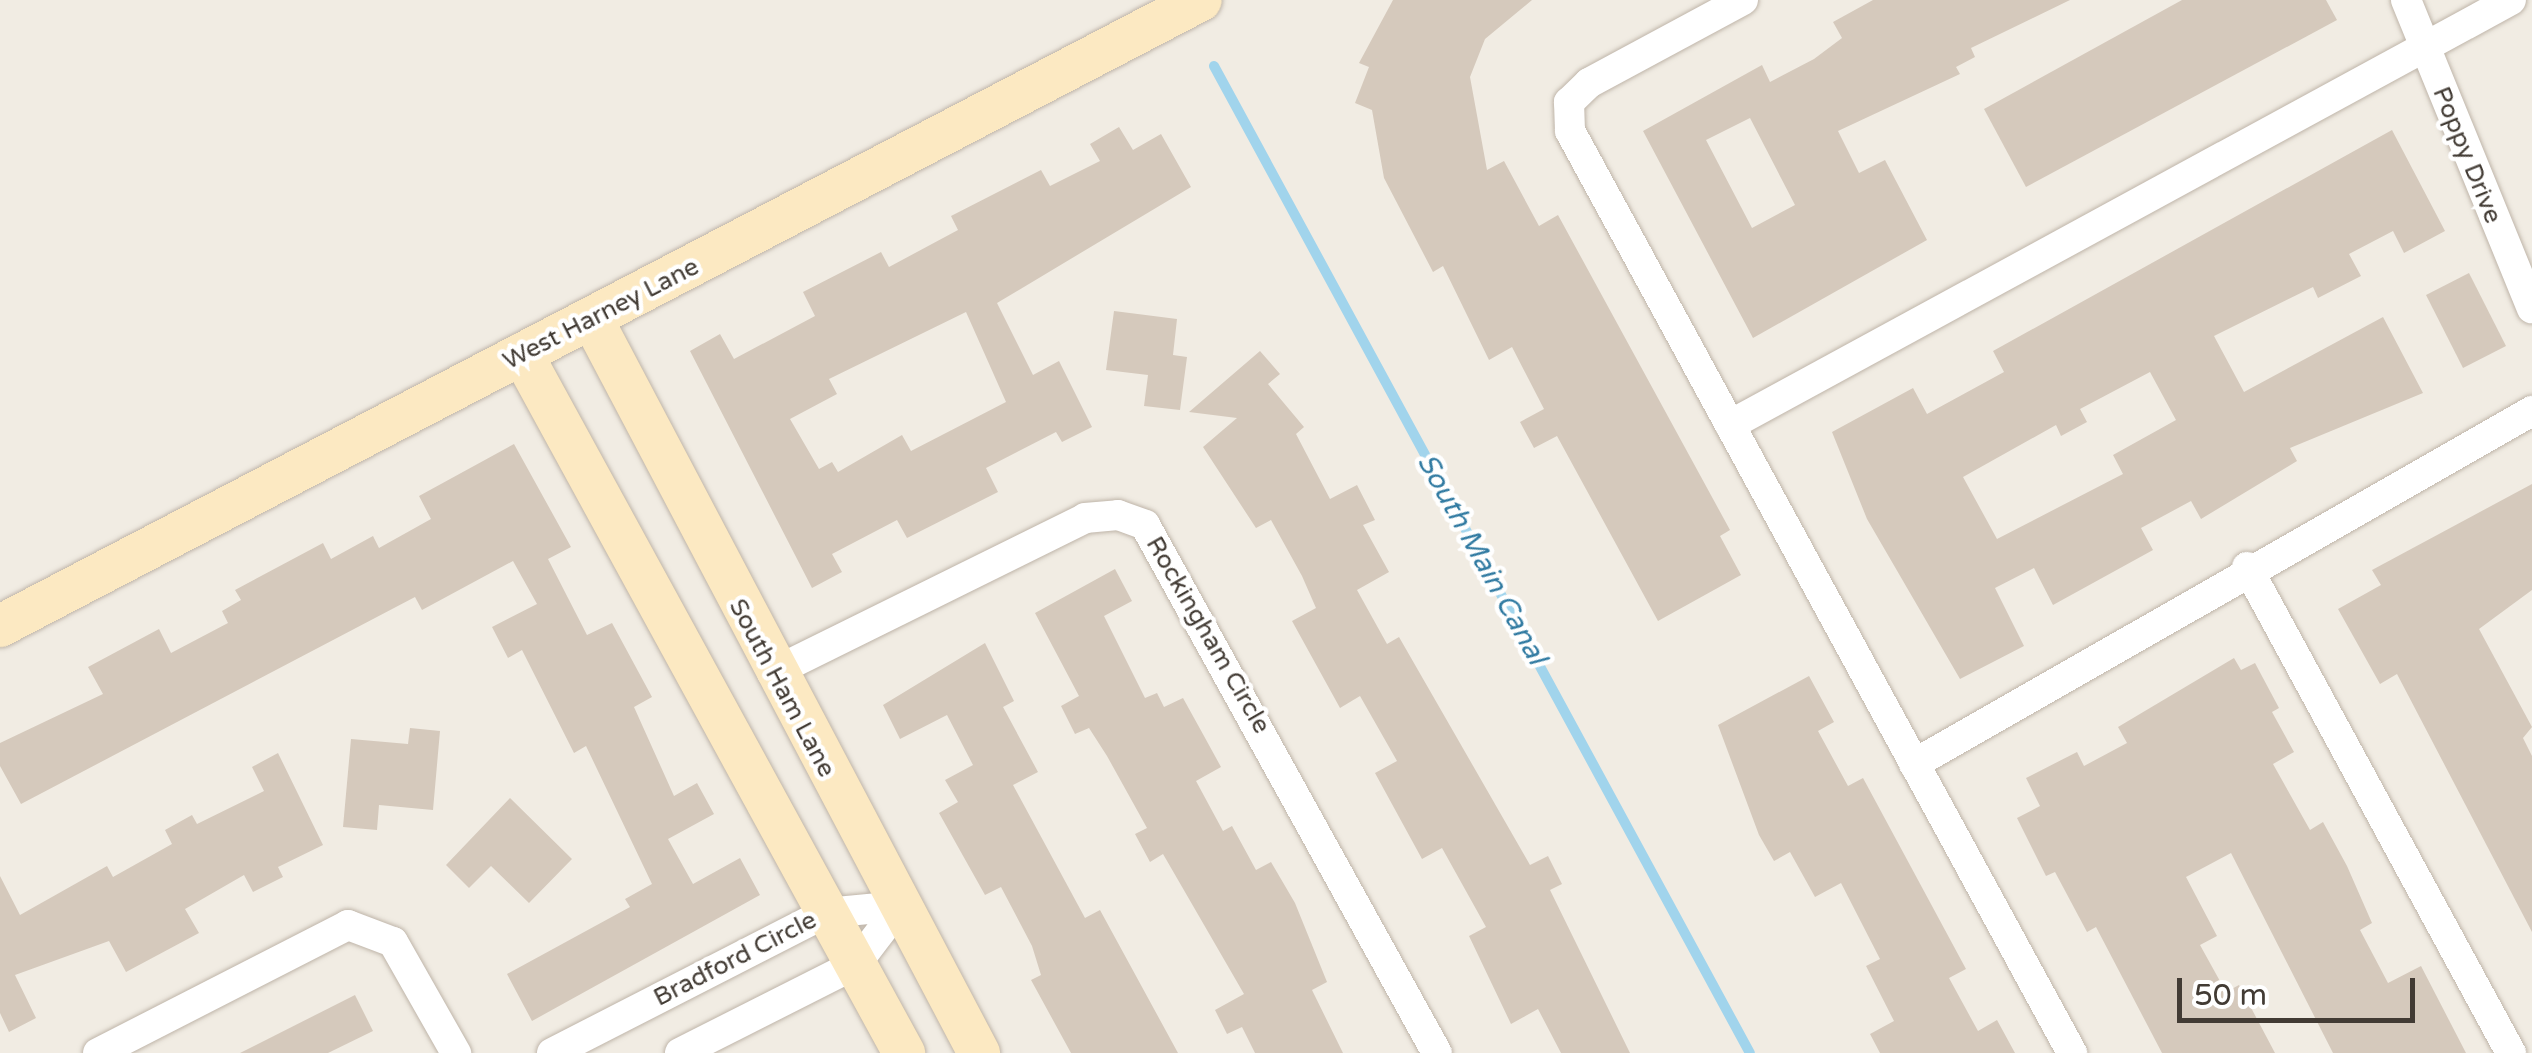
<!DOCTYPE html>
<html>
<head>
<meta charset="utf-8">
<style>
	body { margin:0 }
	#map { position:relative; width:2532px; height:1053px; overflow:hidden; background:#f1ece3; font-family:"Varela Round",sans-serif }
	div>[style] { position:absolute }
	.stream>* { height:10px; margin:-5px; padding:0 5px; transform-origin:5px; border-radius:5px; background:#a1d4ec }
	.building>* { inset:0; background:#d5c9bc }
	.roads { filter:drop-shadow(0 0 2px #bfb5a9) drop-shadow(0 0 2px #bfb5a9) }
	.street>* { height:30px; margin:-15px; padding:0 15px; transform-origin:15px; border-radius:15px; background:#fff }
	.secondary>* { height:42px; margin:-21px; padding:0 21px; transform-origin:21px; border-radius:21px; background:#fce9c2 }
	span { translate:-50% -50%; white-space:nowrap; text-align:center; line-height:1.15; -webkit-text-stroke:9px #fff; paint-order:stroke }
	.street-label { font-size:25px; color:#423b34 }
	.water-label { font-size:28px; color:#307aa1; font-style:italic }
	.scale { position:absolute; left:2177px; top:978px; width:238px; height:45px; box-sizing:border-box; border:5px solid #423b34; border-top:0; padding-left:12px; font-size:30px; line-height:35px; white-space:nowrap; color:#423b34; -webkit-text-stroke:8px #fff; paint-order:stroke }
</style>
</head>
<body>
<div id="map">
	<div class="stream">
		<div style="left:1214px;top:66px;width:1123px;rotate:61.5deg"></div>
	</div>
	<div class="building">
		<div style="clip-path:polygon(1393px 0,1532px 0,1485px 39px,1470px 77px,1487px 170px,1504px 161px,1539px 226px,1558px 215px,1730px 530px,1720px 536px,1741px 575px,1658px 621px,1557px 436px,1534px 448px,1520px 422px,1544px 409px,1512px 347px,1489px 360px,1443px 266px,1433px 272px,1384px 178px,1372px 110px,1355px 103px,1369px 67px,1359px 63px)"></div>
		<div style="clip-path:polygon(evenodd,1873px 0,2070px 0,1971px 48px,1975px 57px,1956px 67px,1960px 74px,1838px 131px,1859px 173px,1885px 160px,1927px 240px,1753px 338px,1643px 131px,1762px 65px,1770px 82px,1814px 59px,1842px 38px,1833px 22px,1873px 0,1750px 118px,1795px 205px,1752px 228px,1706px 140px,1750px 118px)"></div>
		<div style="clip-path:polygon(2182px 0,2326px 0,2337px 20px,2026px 187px,1984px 109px)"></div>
		<div style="clip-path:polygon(evenodd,1119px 127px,1133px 150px,1161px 134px,1191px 187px,997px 303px,1033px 375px,1059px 361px,1092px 427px,1062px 442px,1056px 432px,986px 468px,998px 492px,907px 538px,897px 520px,832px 554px,842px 572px,812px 588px,690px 351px,720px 334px,734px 359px,815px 316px,803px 292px,881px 252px,889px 267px,958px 230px,951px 216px,1041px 170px,1050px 186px,1100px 161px,1090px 144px,1119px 127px,966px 312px,1006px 402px,911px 451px,902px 435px,838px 472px,832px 462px,819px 469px,790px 419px,837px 394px,829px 379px,966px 312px)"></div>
		<div style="clip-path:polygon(evenodd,2392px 130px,2445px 231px,2404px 253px,2393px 231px,2349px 254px,2361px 276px,2318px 298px,2313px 287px,2214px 336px,2244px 392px,2383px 317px,2423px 393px,2290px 448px,2297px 461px,2201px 519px,2191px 501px,2141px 528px,2153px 550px,2053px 605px,2034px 568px,1995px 588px,2024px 646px,1960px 679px,1867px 519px,1832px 432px,1913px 388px,1927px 414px,2004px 372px,1993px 351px,2392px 130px,2150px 372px,2176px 420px,2113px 455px,2123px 474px,1997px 539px,1963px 477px,2056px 425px,2061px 436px,2087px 422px,2080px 409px,2150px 372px)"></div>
		<div style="clip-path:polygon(2469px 273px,2506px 346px,2463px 368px,2426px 295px)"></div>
		<div style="clip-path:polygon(1114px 311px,1177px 319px,1173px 355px,1187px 357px,1180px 410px,1144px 406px,1148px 375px,1106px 370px)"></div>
		<div style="clip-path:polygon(1260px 351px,1280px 374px,1268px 384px,1304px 427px,1296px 434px,1330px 499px,1357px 485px,1375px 520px,1363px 525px,1389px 572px,1357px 590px,1387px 644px,1399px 637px,1530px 865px,1548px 856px,1562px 884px,1550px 890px,1630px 1053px,1561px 1053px,1538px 1009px,1511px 1024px,1469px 936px,1486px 927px,1442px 848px,1422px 859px,1375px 773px,1397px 761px,1360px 696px,1340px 708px,1292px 621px,1316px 608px,1302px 576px,1271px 520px,1256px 528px,1203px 447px,1237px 418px,1189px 412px)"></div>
		<div style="clip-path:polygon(514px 444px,571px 547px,548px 559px,587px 635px,612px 623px,652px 697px,634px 707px,674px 796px,697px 783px,714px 814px,668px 839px,693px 884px,740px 858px,760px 895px,532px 1021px,507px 974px,630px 907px,625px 899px,652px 884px,586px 746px,574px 753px,522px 650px,508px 658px,492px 627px,537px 604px,513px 561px,422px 610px,415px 597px,21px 804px,0 766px,0 743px,103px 694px,88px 667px,159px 629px,171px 653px,228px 623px,222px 611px,241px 600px,235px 590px,323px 543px,331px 559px,373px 536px,379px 548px,431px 519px,419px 496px)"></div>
		<div style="clip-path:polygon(2532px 484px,2532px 590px,2479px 629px,2532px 727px,2523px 738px,2532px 756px,2532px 932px,2397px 674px,2380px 684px,2338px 609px,2381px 585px,2372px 570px)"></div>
		<div style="clip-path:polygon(1115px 569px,1132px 601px,1104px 616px,1145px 698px,1157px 693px,1164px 707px,1183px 698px,1204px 736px,1221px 767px,1196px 781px,1223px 831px,1232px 826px,1256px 870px,1271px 862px,1295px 903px,1327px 982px,1312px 990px,1343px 1053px,1255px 1053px,1242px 1027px,1227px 1034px,1215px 1010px,1244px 994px,1163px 854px,1150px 862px,1135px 834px,1147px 828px,1107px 756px,1089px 728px,1075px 734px,1061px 706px,1079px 696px,1035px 613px)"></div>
		<div style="clip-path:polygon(985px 643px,1014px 701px,1003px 707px,1038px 772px,1013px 785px,1085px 918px,1100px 910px,1178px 1053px,1071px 1053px,1031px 980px,1041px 975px,1032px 946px,1001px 887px,985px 895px,939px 813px,958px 802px,945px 780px,973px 765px,947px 715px,900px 739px,883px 705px)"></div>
		<div style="clip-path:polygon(2234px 658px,2241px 670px,2255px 663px,2279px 708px,2272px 712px,2294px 752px,2273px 764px,2310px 830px,2323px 822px,2347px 866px,2372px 923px,2360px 930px,2388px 983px,2421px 966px,2466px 1053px,2333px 1053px,2231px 853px,2186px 877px,2217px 936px,2200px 945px,2226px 992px,2239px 985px,2275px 1053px,2162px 1053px,2096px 927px,2087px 932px,2055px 872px,2046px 876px,2017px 818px,2040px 806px,2026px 778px,2077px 752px,2084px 766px,2127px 743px,2118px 727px)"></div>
		<div style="clip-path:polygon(1809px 676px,1834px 722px,1818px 731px,1848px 786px,1863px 778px,1966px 969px,1949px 978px,1978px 1031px,1997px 1020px,2015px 1053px,1880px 1053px,1870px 1034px,1894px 1021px,1866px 966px,1880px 959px,1841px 883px,1815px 897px,1790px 852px,1774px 861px,1759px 835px,1718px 725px)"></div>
		<div style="clip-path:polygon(410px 728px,440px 731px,433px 810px,379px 805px,377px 830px,343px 827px,351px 739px,408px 744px)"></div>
		<div style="clip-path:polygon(278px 753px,323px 845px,278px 867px,283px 877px,253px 892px,244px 875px,185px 909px,199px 933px,126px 972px,109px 941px,15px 975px,36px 1018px,9px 1032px,0 1013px,0 876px,20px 915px,107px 866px,113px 877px,172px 844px,165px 830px,192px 815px,197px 824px,264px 791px,252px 767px)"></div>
		<div style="clip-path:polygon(510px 798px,572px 859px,529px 903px,491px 866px,469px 888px,446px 865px)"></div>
		<div style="clip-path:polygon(355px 995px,373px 1031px,328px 1053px,240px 1053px)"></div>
	</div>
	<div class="roads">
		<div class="street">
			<div style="left:1743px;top:0;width:175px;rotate:151.7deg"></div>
			<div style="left:1589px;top:83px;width:28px;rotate:136deg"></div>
			<div style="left:1569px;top:102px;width:29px;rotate:88deg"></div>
			<div style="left:1570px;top:131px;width:1050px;rotate:61.43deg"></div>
			<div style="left:2406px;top:0;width:333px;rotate:67.8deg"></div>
			<div style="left:1730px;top:425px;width:889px;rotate:-28.55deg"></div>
			<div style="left:2247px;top:567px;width:553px;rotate:61.49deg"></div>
			<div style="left:772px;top:673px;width:349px;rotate:-26.3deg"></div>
			<div style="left:1085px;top:518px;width:33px;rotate:-5deg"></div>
			<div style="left:1118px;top:515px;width:29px;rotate:20deg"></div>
			<div style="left:1145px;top:525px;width:603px;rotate:61.06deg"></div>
			<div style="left:1914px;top:764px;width:712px;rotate:-29.73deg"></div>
			<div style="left:98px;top:1053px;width:281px;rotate:-27.1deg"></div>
			<div style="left:348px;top:925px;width:48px;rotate:20.7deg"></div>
			<div style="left:393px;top:942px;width:128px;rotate:60.4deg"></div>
			<div style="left:552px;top:1053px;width:308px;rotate:-27.1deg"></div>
			<div style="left:826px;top:913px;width:74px;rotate:-5.4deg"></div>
			<div style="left:680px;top:1053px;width:197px;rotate:-26.8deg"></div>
			<div style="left:856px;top:964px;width:73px;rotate:-52.8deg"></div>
		</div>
		<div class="secondary">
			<div style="left:592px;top:319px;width:830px;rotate:62.2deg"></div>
			<div style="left:522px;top:354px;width:797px;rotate:61.34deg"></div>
			<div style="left:0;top:626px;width:1354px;rotate:-27.53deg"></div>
		</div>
	</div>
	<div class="street-label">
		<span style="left:2467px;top:155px;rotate:68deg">Poppy Drive</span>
		<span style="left:601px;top:314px;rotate:-27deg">West Harney Lane</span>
		<span style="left:1208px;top:635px;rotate:60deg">Rockingham Circle</span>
		<span style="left:782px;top:688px;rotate:62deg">South Ham Lane</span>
		<span style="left:735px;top:959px;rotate:-27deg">Bradford Circle</span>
	</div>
	<div class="water-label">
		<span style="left:1482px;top:559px;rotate:61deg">South Main Canal</span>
	</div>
	<div class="scale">50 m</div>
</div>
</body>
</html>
